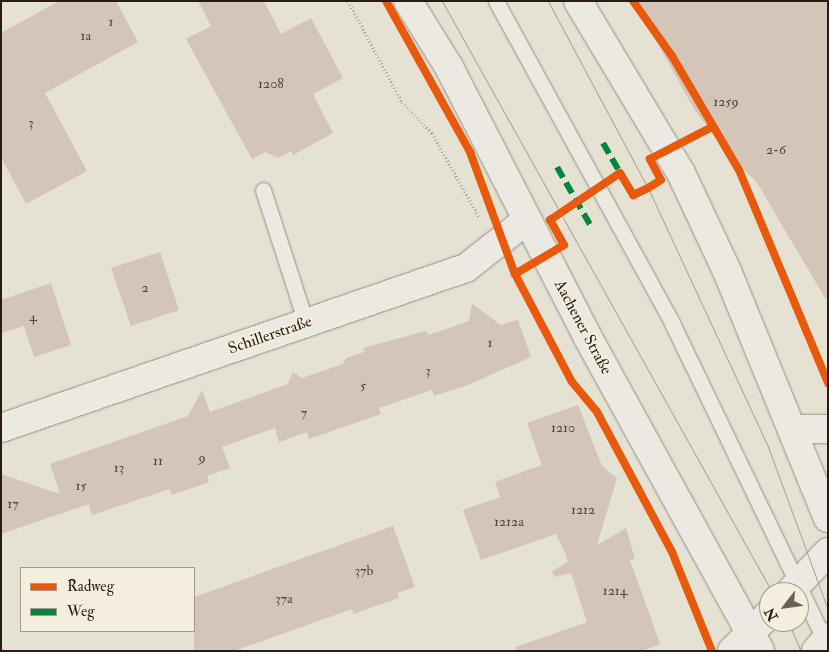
<!DOCTYPE html>
<html>
<head>
<meta charset="utf-8">
<style>
	body { margin:0 }
	#map { position:relative; width:829px; height:652px; overflow:hidden; background:#e5e1d3; font-family:"IM FELL Double Pica",serif }
	div>[style] { position:absolute }
	.building>* { inset:0; background:#d3c6b9 }
	.path>* { height:3px; margin-top:-1.5px; transform-origin:0; background:repeating-linear-gradient(90deg,#a7a49d 0 1px,transparent 0 3.5px) }
	.roads { filter:drop-shadow(0 0 1px #959088) drop-shadow(0 0 1px #959088) }
	.lane>* { height:15px; margin:-7.5px; padding:0 7.5px; transform-origin:7.5px; border-radius:7.5px; background:#ebe9e1 }
	.street>* { height:28px; margin:-14px; padding:0 14px; transform-origin:14px; border-radius:14px; background:#ebe9e1 }
	.secondary>* { height:28px; margin:-14px; padding:0 14px; transform-origin:14px; border-radius:14px; background:#ebe9e1 }
	.tram>* { height:1px; margin:-0.5px; padding:0 0.5px; transform-origin:0.5px; border-radius:0.5px; background:#a7a49d }
	.quiet>* { height:6px; margin-top:-3px; transform-origin:0; background:repeating-linear-gradient(90deg,#00873e 0 12px,transparent 0 18px) }
	.cycleway>* { height:8px; margin:-4px; padding:0 4px; transform-origin:4px; border-radius:4px; background:#e8590c }
	span { translate:-50% -50%; white-space:nowrap; text-align:center; line-height:1.15; -webkit-text-stroke:4px #f3eedd; paint-order:stroke }
	.number-label { font-size:14px; color:#54463e }
	.number-label span { -webkit-text-stroke-width:0 }
	.street-label { font-size:16px; color:#2a1c15 }
	.frame { position:absolute; inset:0; border:2px solid #2a1c15; pointer-events:none }
	.legend { position:absolute; left:20px; top:567px; width:175px; height:65px; box-sizing:border-box; background:#f3eedd; border:1px solid #a39a8d; margin:0; padding:6px 9px; list-style:none; font-size:15px; color:#2a1c15 }
	.legend li { display:flex; align-items:center; gap:10px; height:25px }
	.legend b { width:25px; border:1px solid #a39a8d }
	.north { position:absolute; left:759px; top:582px; width:50px; height:50px; box-sizing:border-box; background:#f3eedd; border:1px solid #a39a8d; border-radius:50%; rotate:240deg; font-size:14px; font-weight:700; line-height:20px; text-align:center; color:#2a1c15 }
	.north::after { content:''; display:block; margin:auto; width:18px; height:22px; background:#6b6158; clip-path:polygon(50% 0,100% 100%,50% 72%,0 100%) }
</style>
</head>
<body>
<div id="map">
	<div class="building">
		<div style="clip-path:polygon(59px 1px,116px 1px,138px 42px,45px 93px,87px 171px,26px 204px,1px 157px,1px 33px)"></div>
		<div style="clip-path:polygon(198px 1px,264px 1px,281px 34px,311px 18px,343px 78px,313px 94px,333px 133px,293px 155px,291px 151px,278px 158px,265px 152px,252px 159px,186px 39px,211px 26px)"></div>
		<div style="clip-path:polygon(634px 1px,828px 1px,828px 303px,756px 181px,729px 156px,694px 109px)"></div>
		<div style="clip-path:polygon(160px 252px,179px 310px,131px 326px,111px 268px)"></div>
		<div style="clip-path:polygon(51px 283px,71px 345px,34px 357px,24px 326px,1px 333px,1px 300px)"></div>
		<div style="clip-path:polygon(472px 304px,501px 325px,518px 320px,531px 357px,468px 385px,434px 396px,432px 390px,379px 408px,381px 414px,309px 439px,307px 432px,279px 442px,275px 428px,222px 447px,230px 468px,207px 476px,209px 482px,172px 495px,170px 489px,92px 515px,89px 504px,1px 534px,1px 474px,60px 494px,50px 464px,188px 416px,202px 390px,210px 412px,288px 384px,293px 372px,302px 378px,343px 364px,346px 358px,364px 352px,363px 348px,426px 331px,429px 335px,469px 321px)"></div>
		<div style="clip-path:polygon(578px 405px,602px 466px,617px 478px,597px 545px,626px 528px,635px 559px,630px 560px,660px 644px,642px 651px,517px 651px,516px 647px,587px 622px,571px 573px,554px 577px,552px 571px,568px 562px,564px 550px,556px 534px,481px 560px,463px 510px,500px 497px,495px 482px,542px 465px,527px 423px)"></div>
		<div style="clip-path:polygon(393px 526px,415px 587px,397px 593px,399px 598px,353px 614px,352px 609px,234px 651px,194px 651px,194px 597px)"></div>
	</div>
	<div class="path">
		<div style="left:348px;top:1px;width:115px;rotate:61.9deg"></div>
		<div style="left:402px;top:102px;width:43px;rotate:45.9deg"></div>
		<div style="left:432px;top:133px;width:96px;rotate:60.8deg"></div>
	</div>
	<div class="roads">
		<div class="lane">
			<div style="left:496px;top:1px;width:367px;rotate:61.3deg"></div>
			<div style="left:672px;top:323px;width:353px;rotate:64.3deg"></div>
			<div style="left:263px;top:190px;width:140px;rotate:72.1deg"></div>
		</div>
		<div class="street">
			<div style="left:1px;top:428px;width:492px;rotate:-19deg"></div>
			<div style="left:466px;top:268px;width:78px;rotate:-38.2deg"></div>
		</div>
		<div class="secondary">
			<div style="left:408px;top:1px;width:78px;rotate:58.2deg"></div>
			<div style="left:449px;top:67px;width:302px;rotate:62.8deg"></div>
			<div style="left:587px;top:336px;width:359px;rotate:61.2deg"></div>
			<div style="left:578px;top:1px;width:200px;rotate:59.1deg"></div>
			<div style="left:681px;top:173px;width:108px;rotate:64.9deg"></div>
			<div style="left:727px;top:271px;width:267px;rotate:67.8deg"></div>
			<div style="left:793px;top:429px;width:35px"></div>
			<div style="left:790px;top:592px;width:55px;rotate:-46.5deg"></div>
			<div style="left:732px;top:651px;width:52px;rotate:-45deg"></div>
			<div style="left:816px;top:651px;width:18px;rotate:-49deg"></div>
		</div>
	</div>
	<div class="tram">
		<div style="left:442px;top:1px;width:677px;rotate:60.82deg"></div>
		<div style="left:548px;top:1px;width:212px;rotate:61.9deg"></div>
		<div style="left:648px;top:188px;width:282px;rotate:65.1deg"></div>
		<div style="left:767px;top:444px;width:177px;rotate:69.8deg"></div>
		<div style="left:788px;top:622px;width:32px;rotate:66deg"></div>
	</div>
	<div class="quiet">
		<div style="left:603px;top:143px;width:34px;rotate:60deg"></div>
		<div style="left:557px;top:167px;width:70px;rotate:60.2deg"></div>
	</div>
	<div class="cycleway">
		<div style="left:386px;top:1px;width:173px;rotate:60.9deg"></div>
		<div style="left:470px;top:152px;width:130px;rotate:69.8deg"></div>
		<div style="left:515px;top:274px;width:122px;rotate:62.2deg"></div>
		<div style="left:572px;top:382px;width:39px;rotate:50deg"></div>
		<div style="left:597px;top:412px;width:159px;rotate:61.8deg"></div>
		<div style="left:672px;top:552px;width:107px;rotate:68deg"></div>
		<div style="left:633px;top:1px;width:67px;rotate:54.7deg"></div>
		<div style="left:672px;top:56px;width:132px;rotate:59.6deg"></div>
		<div style="left:739px;top:170px;width:231px;rotate:67.3deg"></div>
		<div style="left:515px;top:274px;width:57px;rotate:-30.6deg"></div>
		<div style="left:564px;top:245px;width:29px;rotate:-119deg"></div>
		<div style="left:550px;top:220px;width:84px;rotate:-33.9deg"></div>
		<div style="left:620px;top:173px;width:26px;rotate:59deg"></div>
		<div style="left:633px;top:195px;width:17px;rotate:-25deg"></div>
		<div style="left:648px;top:188px;width:15px;rotate:-32deg"></div>
		<div style="left:661px;top:180px;width:24px;rotate:-118deg"></div>
		<div style="left:650px;top:159px;width:70px;rotate:-27.3deg"></div>
	</div>
	<div class="number-label">
		<span style="left:111px;top:22px">1</span>
		<span style="left:86px;top:36px">1a</span>
		<span style="left:271px;top:84px">1208</span>
		<span style="left:726px;top:102px">1259</span>
		<span style="left:31px;top:123px">3</span>
		<span style="left:776px;top:150px">2-6</span>
		<span style="left:145px;top:288px">2</span>
		<span style="left:33px;top:317px">4</span>
		<span style="left:490px;top:343px">1</span>
		<span style="left:428px;top:371px">3</span>
		<span style="left:363px;top:386px">5</span>
		<span style="left:304px;top:413px">7</span>
		<span style="left:563px;top:428px">1210</span>
		<span style="left:202px;top:458px">9</span>
		<span style="left:158px;top:461px">11</span>
		<span style="left:119px;top:468px">13</span>
		<span style="left:81px;top:486px">15</span>
		<span style="left:13px;top:504px">17</span>
		<span style="left:583px;top:510px">1212</span>
		<span style="left:509px;top:522px">1212a</span>
		<span style="left:364px;top:571px">37b</span>
		<span style="left:615px;top:591px">1214</span>
		<span style="left:284px;top:599px">37a</span>
	</div>
	<div class="street-label">
		<span style="left:583px;top:327px;rotate:62deg">Aachener Straße</span>
		<span style="left:270px;top:335px;rotate:-19deg">Schillerstraße</span>
	</div>
	<div class="frame"></div>
	<ul class="legend">
	<li><b style="height:6px;background:#e8590c"></b>Radweg</li>
	<li><b style="height:6px;background:#00873e"></b>Weg</li>
	</ul>
	<div class="north">N</div>
</div>
</body>
</html>
